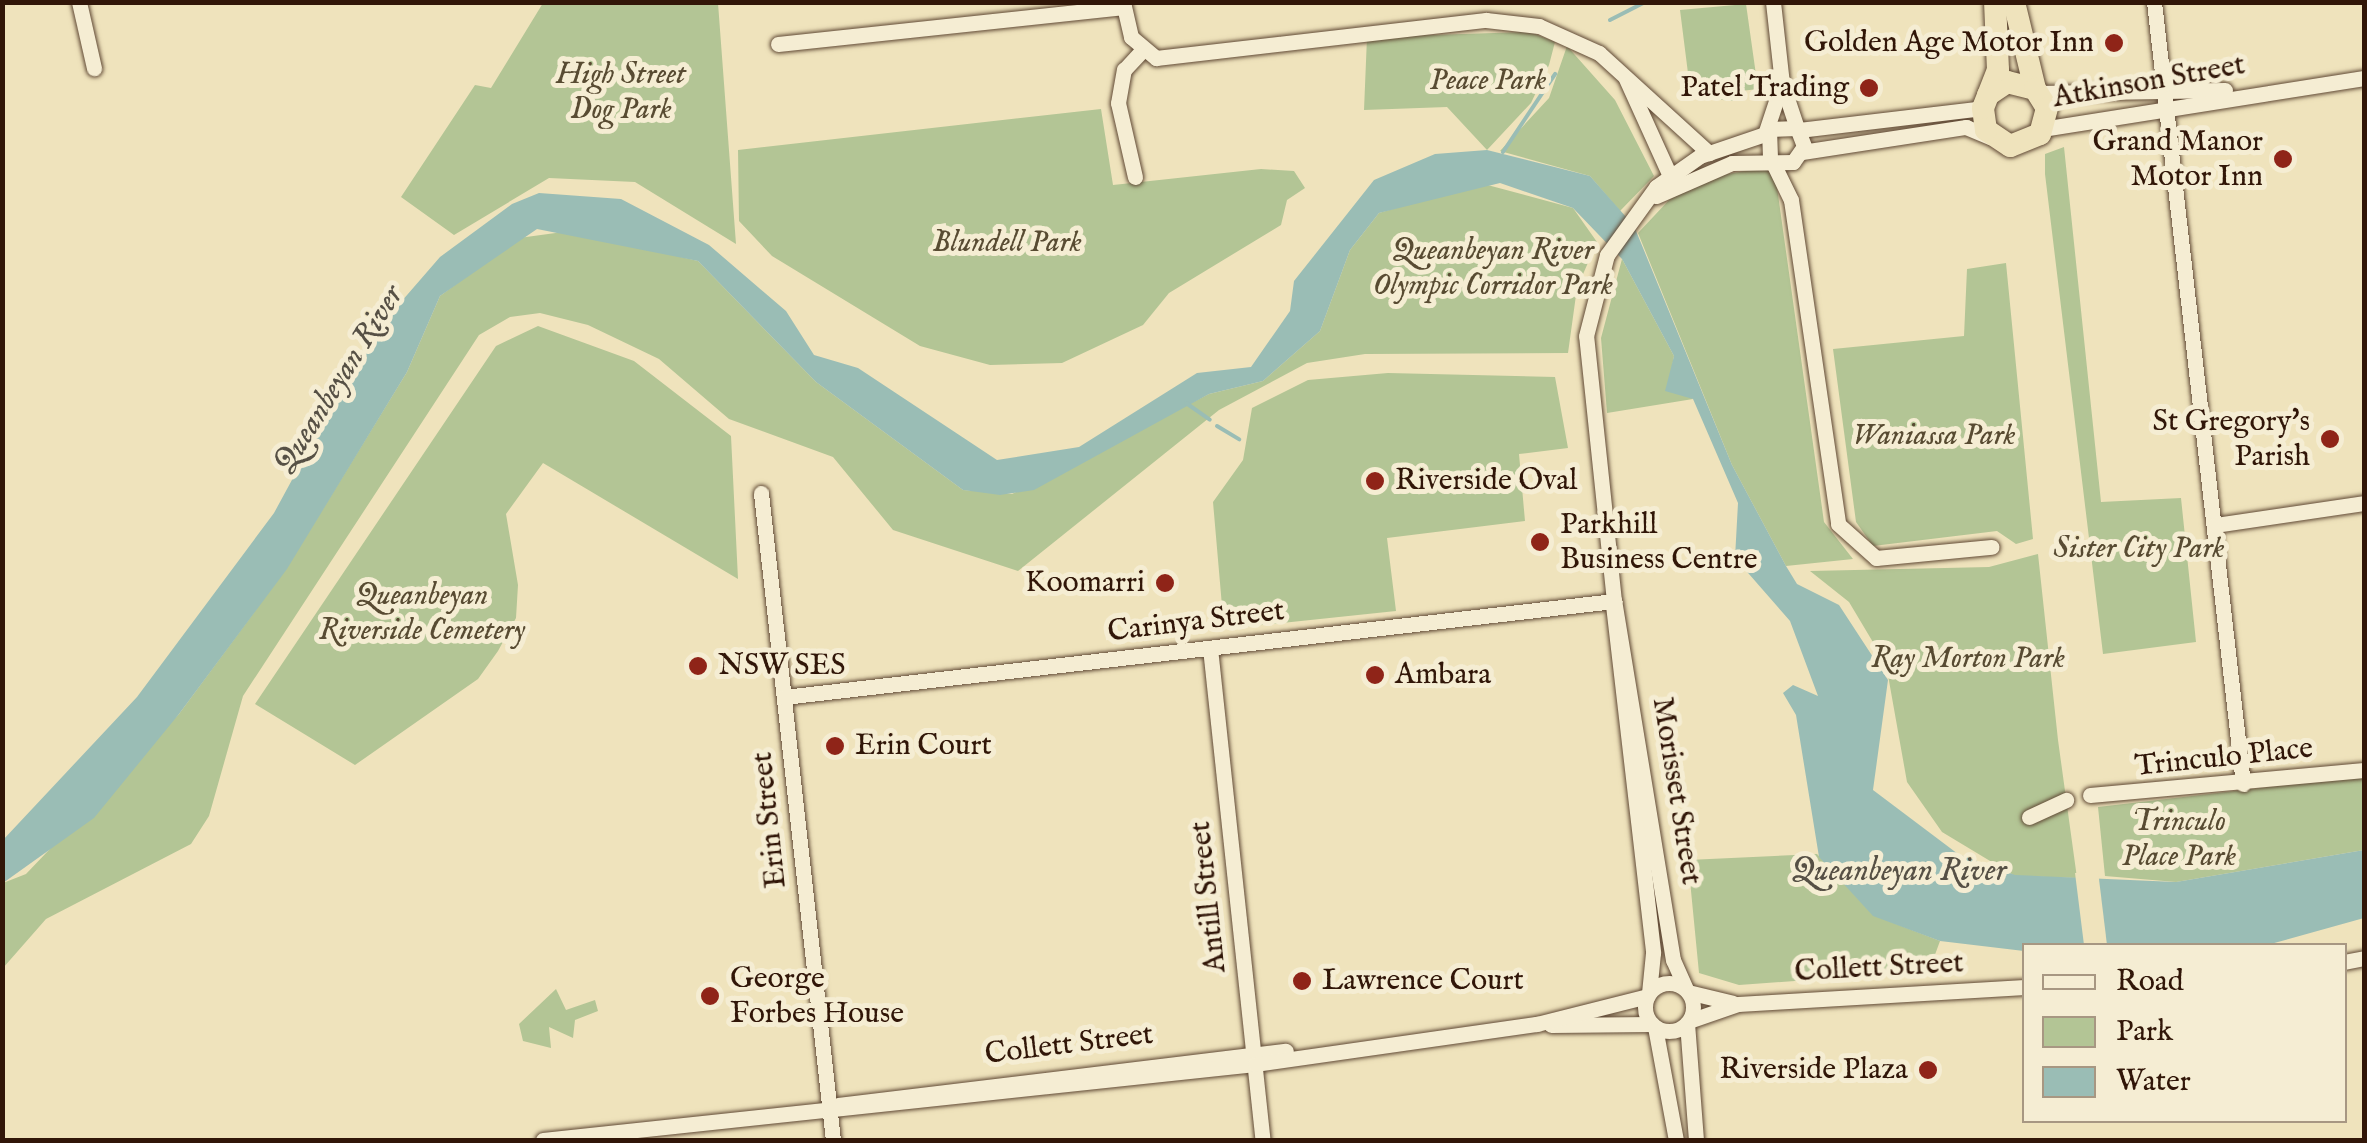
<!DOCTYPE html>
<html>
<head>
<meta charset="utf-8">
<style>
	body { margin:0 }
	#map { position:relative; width:2367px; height:1143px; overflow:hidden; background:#efe3bc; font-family:"IM FELL English",serif }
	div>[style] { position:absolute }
	.green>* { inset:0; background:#b3c595 }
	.water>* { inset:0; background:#9abdb5 }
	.pier>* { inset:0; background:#efe3bc }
	.stream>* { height:4px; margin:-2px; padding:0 2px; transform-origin:2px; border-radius:2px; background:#9abdb5 }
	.roads { filter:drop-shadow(0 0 2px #604935) drop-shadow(0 0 2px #604935) }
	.minor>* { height:15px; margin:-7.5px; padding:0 7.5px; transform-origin:7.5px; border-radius:7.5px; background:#f5edd3 }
	.minor>.ring { margin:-7.5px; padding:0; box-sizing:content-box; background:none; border:15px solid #f5edd3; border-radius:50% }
	.highway>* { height:22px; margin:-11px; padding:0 11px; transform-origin:11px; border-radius:11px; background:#efe3bc }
	.dots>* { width:28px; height:28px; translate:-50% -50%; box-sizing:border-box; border:5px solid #f5edd3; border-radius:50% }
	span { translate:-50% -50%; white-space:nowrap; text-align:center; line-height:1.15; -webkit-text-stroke:10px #f5edd3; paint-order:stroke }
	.poi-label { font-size:30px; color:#311608 }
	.right { translate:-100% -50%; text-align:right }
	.left { translate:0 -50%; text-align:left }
	.park-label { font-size:30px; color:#584b32; font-style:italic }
	.street-label { font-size:30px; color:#311608 }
	.water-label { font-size:32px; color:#565045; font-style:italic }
	.frame { position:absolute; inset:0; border:5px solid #311608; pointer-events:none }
	.legend { position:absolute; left:2022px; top:943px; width:325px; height:180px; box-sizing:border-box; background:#f5edd3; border:2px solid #a79782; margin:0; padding:12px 18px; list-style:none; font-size:30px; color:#311608 }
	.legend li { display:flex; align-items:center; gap:20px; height:50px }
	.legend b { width:50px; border:2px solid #a79782 }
</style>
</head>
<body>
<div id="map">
	<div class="green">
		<div style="clip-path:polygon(543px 3px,718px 3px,736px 244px,635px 182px,549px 178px,454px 235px,401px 197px,475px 85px,491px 88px)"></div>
		<div style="clip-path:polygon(1746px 4px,1758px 89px,1732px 92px,1733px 101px,1691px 97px,1680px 10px)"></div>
		<div style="clip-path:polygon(1530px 32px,1555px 42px,1549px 65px,1531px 103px,1487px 150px,1447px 107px,1364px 110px,1367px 37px)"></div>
		<div style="clip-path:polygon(1567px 46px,1615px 100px,1654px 176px,1620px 211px,1590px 176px,1500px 151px,1549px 98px)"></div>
		<div style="clip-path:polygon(1101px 109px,1113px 185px,1261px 169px,1294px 171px,1305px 188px,1287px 200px,1281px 225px,1169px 293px,1143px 325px,1062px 363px,990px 365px,920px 346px,772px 256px,739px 221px,738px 150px)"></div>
		<div style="clip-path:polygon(2064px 147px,2101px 502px,2181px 498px,2196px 642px,2103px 654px,2045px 174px,2045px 154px)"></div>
		<div style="clip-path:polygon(1774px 166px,1824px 522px,1853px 559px,1786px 566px,1732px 465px,1638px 233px,1670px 199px,1710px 177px)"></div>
		<div style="clip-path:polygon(1480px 183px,1573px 208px,1597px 242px,1577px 288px,1568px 353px,1365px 354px,1307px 363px,1219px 410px,1018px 571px,893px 530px,833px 457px,729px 419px,659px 359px,588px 325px,540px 313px,510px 317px,479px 335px,243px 696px,209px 816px,191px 844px,46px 919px,3px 968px,3px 883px,26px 874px,179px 714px,286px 569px,407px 372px,440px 296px,519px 238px,570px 231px,698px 261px,816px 382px,963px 490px,1012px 494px,1209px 394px,1263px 381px,1320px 331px,1350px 250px,1379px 213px)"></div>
		<div style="clip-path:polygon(1622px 259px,1674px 356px,1670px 378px,1693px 399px,1607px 413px,1601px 338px)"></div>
		<div style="clip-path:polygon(2006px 263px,2033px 539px,2016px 544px,1997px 531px,1873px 546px,1856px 522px,1833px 349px,1964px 336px,1967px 269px)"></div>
		<div style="clip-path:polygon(538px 326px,634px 361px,731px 436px,738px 579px,543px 463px,506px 514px,518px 585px,516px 618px,498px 651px,478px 679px,355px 765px,255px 704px,496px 346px)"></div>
		<div style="clip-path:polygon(1388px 373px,1555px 377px,1568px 448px,1519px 454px,1525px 521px,1387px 538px,1396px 611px,1224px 629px,1213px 502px,1243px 460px,1252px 408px,1308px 380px)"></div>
		<div style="clip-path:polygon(2038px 554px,2058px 740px,2077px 878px,2015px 876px,1942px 832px,1907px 782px,1886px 664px,1849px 602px,1810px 571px,1989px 567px)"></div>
		<div style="clip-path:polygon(2364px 776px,2364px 850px,2176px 882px,2105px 876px,2098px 807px)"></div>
		<div style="clip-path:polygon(1817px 854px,1873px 915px,1940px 941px,1929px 971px,1739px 985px,1699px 973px,1688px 860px)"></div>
		<div style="clip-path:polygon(556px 989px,566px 1010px,595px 1000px,598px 1011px,575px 1020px,573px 1038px,549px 1027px,551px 1048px,523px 1041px,519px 1024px)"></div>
	</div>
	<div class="water">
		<div style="clip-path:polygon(1487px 150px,1590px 176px,1634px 226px,1732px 465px,1786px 566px,1797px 584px,1839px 605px,1888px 680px,1873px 790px,1958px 854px,2015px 875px,2176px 882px,2364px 850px,2364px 918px,2267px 945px,2024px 951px,1940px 941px,1873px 916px,1819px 857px,1796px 715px,1783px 693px,1793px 685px,1818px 696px,1790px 621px,1735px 558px,1738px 503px,1693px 399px,1665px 391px,1674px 356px,1622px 259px,1573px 208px,1500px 183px,1379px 213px,1350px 250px,1320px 331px,1263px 381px,1209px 394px,1034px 490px,1000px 495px,963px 490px,816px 382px,698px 261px,537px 229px,440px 296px,407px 372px,287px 569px,179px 714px,94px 818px,3px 883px,3px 840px,137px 697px,274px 513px,368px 340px,440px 257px,512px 204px,539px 193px,621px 199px,709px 245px,786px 311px,814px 355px,858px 368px,997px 460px,1079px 447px,1197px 373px,1251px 367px,1290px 311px,1294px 281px,1374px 180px,1435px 154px)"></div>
	</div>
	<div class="pier">
		<div style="clip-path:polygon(2098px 871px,2107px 945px,2084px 945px,2075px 873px)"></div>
	</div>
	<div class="stream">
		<div style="left:1610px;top:20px;width:39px;rotate:-27deg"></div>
		<div style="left:1503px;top:152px;width:94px;rotate:-56.3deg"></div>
		<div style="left:1186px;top:403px;width:29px;rotate:35deg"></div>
		<div style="left:1217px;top:426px;width:26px;rotate:31deg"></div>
	</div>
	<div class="roads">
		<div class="minor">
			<div style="left:79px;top:2px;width:68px;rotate:77.2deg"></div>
			<div style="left:1123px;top:2px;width:36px;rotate:77deg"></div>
			<div style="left:1131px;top:37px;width:33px;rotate:40deg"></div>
			<div style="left:1156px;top:58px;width:332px;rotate:-6.6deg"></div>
			<div style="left:1486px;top:20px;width:53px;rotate:6.5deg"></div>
			<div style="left:1539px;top:26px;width:66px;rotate:24.2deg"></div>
			<div style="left:1599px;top:53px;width:149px;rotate:42.3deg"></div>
			<div style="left:1773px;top:2px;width:81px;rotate:83.7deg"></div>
			<div style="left:1782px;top:83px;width:47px;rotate:71.6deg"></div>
			<div style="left:2154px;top:2px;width:787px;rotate:83.51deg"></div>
			<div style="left:778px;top:44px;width:348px;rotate:-6.1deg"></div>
			<div style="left:1626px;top:79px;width:104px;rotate:65.6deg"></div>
			<div style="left:2039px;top:93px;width:186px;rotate:-0.9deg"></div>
			<div style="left:2042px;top:129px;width:326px;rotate:-9deg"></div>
			<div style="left:1799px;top:130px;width:185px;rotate:-6.8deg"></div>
			<div style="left:1766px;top:131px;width:51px;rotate:-71.6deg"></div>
			<div style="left:1802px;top:152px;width:166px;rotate:-8.7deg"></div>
			<div style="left:1966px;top:127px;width:26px;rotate:23deg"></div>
			<div style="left:1772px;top:161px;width:43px;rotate:64deg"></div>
			<div style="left:1791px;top:200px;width:327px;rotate:81.7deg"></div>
			<div style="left:1838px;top:524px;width:51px;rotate:41.8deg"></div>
			<div style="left:1876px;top:558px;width:116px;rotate:-5.5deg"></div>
			<div style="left:1135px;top:177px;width:76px;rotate:-102.9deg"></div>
			<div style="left:1118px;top:103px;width:34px;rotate:-80deg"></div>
			<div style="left:1124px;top:70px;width:25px;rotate:-47deg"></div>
			<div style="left:1656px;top:196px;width:83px;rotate:-23.5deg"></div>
			<div style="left:1732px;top:163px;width:61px;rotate:-0.9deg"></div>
			<div style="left:1793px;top:162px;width:19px;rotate:-55deg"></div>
			<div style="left:1804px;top:146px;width:19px;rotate:-111deg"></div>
			<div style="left:1797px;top:128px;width:28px;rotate:178deg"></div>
			<div style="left:1769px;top:129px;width:30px;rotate:88deg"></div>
			<div style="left:761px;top:493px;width:651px;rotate:83.65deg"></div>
			<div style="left:2215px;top:525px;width:151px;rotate:-8.4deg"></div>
			<div style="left:1613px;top:605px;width:350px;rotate:83.4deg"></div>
			<div style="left:1653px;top:953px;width:40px;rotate:95.7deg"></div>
			<div style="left:1210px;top:648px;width:495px;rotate:83.9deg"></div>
			<div style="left:784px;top:697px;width:836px;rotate:-6.6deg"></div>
			<div style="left:2090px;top:795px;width:275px;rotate:-5.2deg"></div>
			<div style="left:2029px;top:817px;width:41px;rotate:-24.7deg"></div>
			<div style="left:2344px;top:962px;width:20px;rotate:-11deg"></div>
			<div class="ring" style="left:1645px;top:983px;width:33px;height:33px"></div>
			<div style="left:1686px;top:989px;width:32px;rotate:-114deg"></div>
			<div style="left:1673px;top:960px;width:364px;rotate:-99.3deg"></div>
			<div style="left:1614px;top:601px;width:266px;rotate:-96deg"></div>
			<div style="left:1586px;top:336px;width:84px;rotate:-75.5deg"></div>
			<div style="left:1607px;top:255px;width:84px;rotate:-54.2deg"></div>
			<div style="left:1656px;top:187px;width:54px;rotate:-35.2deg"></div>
			<div style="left:1700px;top:156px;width:69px;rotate:-18.7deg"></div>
			<div style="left:1688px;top:992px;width:46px;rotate:13.7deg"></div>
			<div style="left:1689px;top:1021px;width:52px;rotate:-19.1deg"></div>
			<div style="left:1738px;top:1004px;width:287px;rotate:-3.4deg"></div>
			<div style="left:1687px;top:1023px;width:117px;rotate:85.6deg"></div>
			<div style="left:1551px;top:1025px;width:101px;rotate:-0.6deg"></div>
			<div style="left:1655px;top:1027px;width:115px;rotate:79.5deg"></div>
			<div style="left:838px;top:1105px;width:451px;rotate:-6.9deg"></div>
			<div style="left:543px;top:1140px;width:716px;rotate:-6.09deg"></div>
			<div style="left:1255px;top:1064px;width:285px;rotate:-8.1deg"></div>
			<div style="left:1537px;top:1024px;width:114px;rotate:-14.2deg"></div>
		</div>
		<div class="highway">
			<div style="left:2014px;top:2px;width:89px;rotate:76.4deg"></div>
			<div style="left:1988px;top:95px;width:23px;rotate:-34deg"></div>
			<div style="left:2007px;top:82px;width:29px;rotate:14deg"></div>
			<div style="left:2035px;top:89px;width:22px;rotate:58deg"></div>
			<div style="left:2047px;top:108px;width:27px;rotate:105deg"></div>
			<div style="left:2040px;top:134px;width:32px;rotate:158deg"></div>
			<div style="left:2010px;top:146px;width:29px;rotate:-146deg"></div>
			<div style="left:1986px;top:130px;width:22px;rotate:-98deg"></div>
			<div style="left:1983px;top:108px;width:41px;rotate:-68.5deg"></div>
			<div style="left:1998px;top:70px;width:68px;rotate:-92.5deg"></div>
		</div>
	</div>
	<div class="dots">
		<div style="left:2114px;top:43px;background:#8f2418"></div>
		<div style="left:1869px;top:88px;background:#8f2418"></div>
		<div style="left:2283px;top:159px;background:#8f2418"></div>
		<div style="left:2330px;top:439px;background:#8f2418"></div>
		<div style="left:1375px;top:481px;background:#8f2418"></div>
		<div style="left:1540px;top:542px;background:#8f2418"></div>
		<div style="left:1165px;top:583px;background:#8f2418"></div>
		<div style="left:698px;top:666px;background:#8f2418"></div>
		<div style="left:1375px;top:675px;background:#8f2418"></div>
		<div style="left:835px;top:746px;background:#8f2418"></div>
		<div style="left:1302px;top:981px;background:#8f2418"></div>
		<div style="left:710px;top:996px;background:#8f2418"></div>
		<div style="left:1928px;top:1070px;background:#8f2418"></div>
	</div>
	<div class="poi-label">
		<span class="right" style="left:2094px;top:43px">Golden Age Motor Inn</span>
		<span class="right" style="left:1849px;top:88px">Patel Trading</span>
		<span class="right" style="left:2263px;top:159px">Grand Manor<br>Motor Inn</span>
		<span class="right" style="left:2310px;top:439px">St Gregory's<br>Parish</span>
		<span class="left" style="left:1395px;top:481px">Riverside Oval</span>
		<span class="left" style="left:1560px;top:542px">Parkhill<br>Business Centre</span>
		<span class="right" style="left:1145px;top:583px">Koomarri</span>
		<span class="left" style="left:718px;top:666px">NSW SES</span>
		<span class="left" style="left:1395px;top:675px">Ambara</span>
		<span class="left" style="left:855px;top:746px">Erin Court</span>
		<span class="left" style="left:730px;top:996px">George<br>Forbes House</span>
		<span class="left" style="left:1322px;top:981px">Lawrence Court</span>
		<span class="right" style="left:1908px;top:1070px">Riverside Plaza</span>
	</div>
	<div class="park-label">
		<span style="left:621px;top:92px">High Street<br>Dog Park</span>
		<span style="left:1488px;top:81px">Peace Park</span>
		<span style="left:1007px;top:243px">Blundell Park</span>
		<span style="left:1493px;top:268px">Queanbeyan River<br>Olympic Corridor Park</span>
		<span style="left:1934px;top:436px">Waniassa Park</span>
		<span style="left:2139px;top:549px">Sister City Park</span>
		<span style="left:422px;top:613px">Queanbeyan<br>Riverside Cemetery</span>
		<span style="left:1968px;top:659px">Ray Morton Park</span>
		<span style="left:2179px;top:839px">Trinculo<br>Place Park</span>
	</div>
	<div class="street-label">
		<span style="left:2149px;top:82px;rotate:-10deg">Atkinson Street</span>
		<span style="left:1196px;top:622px;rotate:-7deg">Carinya Street</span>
		<span style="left:2224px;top:758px;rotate:-6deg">Trinculo Place</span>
		<span style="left:1676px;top:791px;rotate:81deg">Morisset Street</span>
		<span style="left:770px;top:820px;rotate:-96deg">Erin Street</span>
		<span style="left:1209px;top:897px;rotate:-96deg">Antill Street</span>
		<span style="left:1879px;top:968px;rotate:-3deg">Collett Street</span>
		<span style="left:1069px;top:1045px;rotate:-7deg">Collett Street</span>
	</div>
	<div class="water-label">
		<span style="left:340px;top:380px;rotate:-58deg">Queanbeyan River</span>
		<span style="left:1899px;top:872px">Queanbeyan River</span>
	</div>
	<div class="frame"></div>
	<ul class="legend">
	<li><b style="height:12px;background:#f5edd3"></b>Road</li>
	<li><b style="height:28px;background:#b3c595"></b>Park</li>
	<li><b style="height:28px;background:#9abdb5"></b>Water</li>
	</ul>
</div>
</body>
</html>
